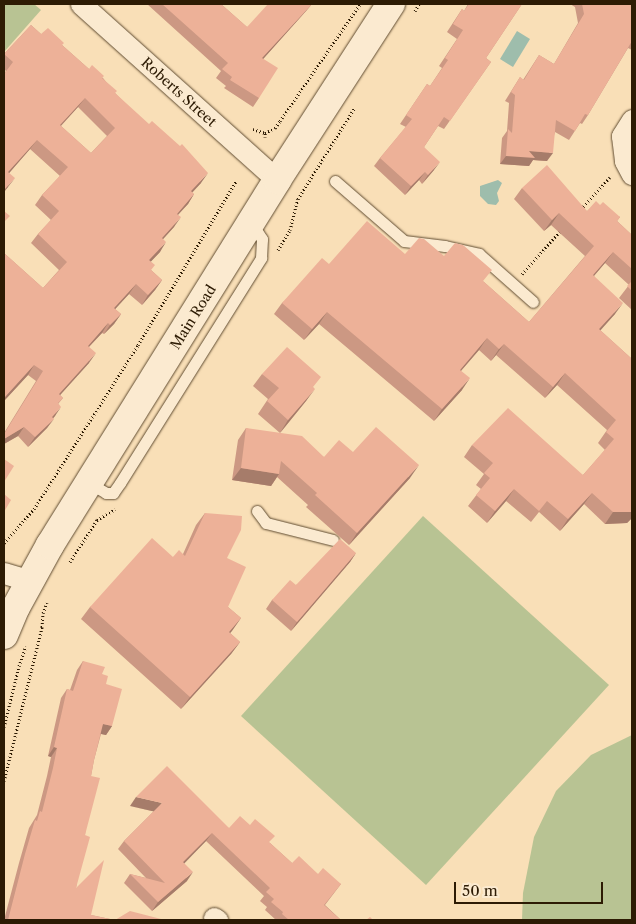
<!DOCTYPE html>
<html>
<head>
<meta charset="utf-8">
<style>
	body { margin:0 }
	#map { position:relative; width:636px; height:924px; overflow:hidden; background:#f9dfb7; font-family:"Libre Caslon Text",serif }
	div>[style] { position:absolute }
	.green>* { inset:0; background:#b8c393 }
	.water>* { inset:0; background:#9ebdac }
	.path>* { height:3px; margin-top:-1.5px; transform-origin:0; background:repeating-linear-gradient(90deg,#2d1b04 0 1px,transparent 0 3.5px) }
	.roads { filter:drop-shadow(0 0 1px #604c31) drop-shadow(0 0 1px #604c31) }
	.lane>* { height:11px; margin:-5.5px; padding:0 5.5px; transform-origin:5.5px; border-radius:5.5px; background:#fbead0 }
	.street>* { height:21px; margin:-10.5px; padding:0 10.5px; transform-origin:10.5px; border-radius:10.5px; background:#fbead0 }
	.secondary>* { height:28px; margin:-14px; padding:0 14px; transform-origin:14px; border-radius:14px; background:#fbead0 }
	.wall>* { inset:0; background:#cc9883 }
	.shaded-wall>* { inset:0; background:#a67c6a }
	.building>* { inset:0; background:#edb198 }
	span { translate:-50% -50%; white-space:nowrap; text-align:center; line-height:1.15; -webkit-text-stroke:4px #fbead0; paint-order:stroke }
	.street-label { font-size:14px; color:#2d1b04 }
	.frame { position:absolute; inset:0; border:5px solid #2d1b04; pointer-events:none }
	.scale { position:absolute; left:454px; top:882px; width:149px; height:22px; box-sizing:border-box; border:2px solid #2d1b04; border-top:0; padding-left:6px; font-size:15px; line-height:18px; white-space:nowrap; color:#2d1b04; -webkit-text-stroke:4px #fbead0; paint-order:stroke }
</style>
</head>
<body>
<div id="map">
	<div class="green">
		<div style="clip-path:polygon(4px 4px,34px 4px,41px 10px,4px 52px)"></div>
		<div style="clip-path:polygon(423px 516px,609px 685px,426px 885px,241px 716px)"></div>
		<div style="clip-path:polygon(632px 735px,632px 920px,522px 920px,523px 893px,534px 837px,556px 791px,591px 755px)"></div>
	</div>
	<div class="water">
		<div style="clip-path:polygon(517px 31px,530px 39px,513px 67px,500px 59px)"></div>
		<div style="clip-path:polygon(498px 180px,502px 183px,497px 193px,499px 201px,496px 205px,488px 204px,480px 196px,480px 186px)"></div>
	</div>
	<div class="path">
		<div style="left:415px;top:11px;width:8px;rotate:-60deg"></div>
		<div style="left:253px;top:129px;width:13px;rotate:18deg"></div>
		<div style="left:265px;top:133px;width:4px;rotate:90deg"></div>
		<div style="left:265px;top:133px;width:11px;rotate:-27deg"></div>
		<div style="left:275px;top:128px;width:9px;rotate:-54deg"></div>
		<div style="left:280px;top:121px;width:142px;rotate:-55.6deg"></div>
		<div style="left:581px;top:209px;width:43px;rotate:-47.8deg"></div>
		<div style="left:278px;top:250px;width:23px;rotate:-59deg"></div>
		<div style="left:290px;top:230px;width:32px;rotate:-76deg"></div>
		<div style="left:298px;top:199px;width:108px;rotate:-58.2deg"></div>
		<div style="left:522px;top:274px;width:59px;rotate:-48.4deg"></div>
		<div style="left:4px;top:543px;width:45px;rotate:-48.6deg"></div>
		<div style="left:34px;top:509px;width:194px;rotate:-57.6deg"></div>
		<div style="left:138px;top:345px;width:191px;rotate:-59.1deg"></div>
		<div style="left:70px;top:562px;width:50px;rotate:-57.3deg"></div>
		<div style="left:97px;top:520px;width:21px;rotate:-31deg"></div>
		<div style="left:4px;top:727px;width:63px;rotate:-76.2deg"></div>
		<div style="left:19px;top:666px;width:21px;rotate:-71deg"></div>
		<div style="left:4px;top:781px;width:159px;rotate:-76.1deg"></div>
		<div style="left:42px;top:627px;width:14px;rotate:-86deg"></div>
		<div style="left:43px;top:613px;width:11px;rotate:-68deg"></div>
	</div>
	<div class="roads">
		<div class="lane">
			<div style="left:335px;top:181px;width:91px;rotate:41deg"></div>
			<div style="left:404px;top:241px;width:41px;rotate:7deg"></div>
			<div style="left:445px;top:246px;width:35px;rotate:13deg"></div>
			<div style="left:479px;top:254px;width:72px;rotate:41.6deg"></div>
			<div style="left:89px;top:483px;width:20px;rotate:30deg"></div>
			<div style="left:106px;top:493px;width:7px"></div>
			<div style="left:113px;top:493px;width:12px;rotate:-55deg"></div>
			<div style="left:120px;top:483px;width:266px;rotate:-57.9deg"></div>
			<div style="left:261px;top:258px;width:19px;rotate:-87deg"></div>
			<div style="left:262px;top:239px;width:20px;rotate:-123deg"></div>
			<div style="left:257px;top:511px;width:15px;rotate:53deg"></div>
			<div style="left:266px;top:523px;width:69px;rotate:14.2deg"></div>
		</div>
		<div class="street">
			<div style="left:81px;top:4px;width:263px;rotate:41.9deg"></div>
			<div style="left:632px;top:120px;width:19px;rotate:122deg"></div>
			<div style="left:622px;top:136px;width:25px;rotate:83deg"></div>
			<div style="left:625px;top:161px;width:15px;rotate:62deg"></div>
			<div style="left:4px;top:573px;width:27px;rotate:17deg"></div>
			<div style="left:214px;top:918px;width:4px;rotate:34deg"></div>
		</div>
		<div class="secondary">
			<div style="left:4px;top:635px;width:30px;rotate:-67deg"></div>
			<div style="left:16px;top:607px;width:71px;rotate:-61.3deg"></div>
			<div style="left:50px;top:545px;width:430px;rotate:-58.1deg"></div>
			<div style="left:277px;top:180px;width:210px;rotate:-57.1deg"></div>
		</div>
	</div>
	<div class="wall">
		<div style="clip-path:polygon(147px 4px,221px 4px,247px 27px,312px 4px,306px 11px,263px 59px,259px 98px,253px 107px,224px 88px,226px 86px,216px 78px,221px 71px)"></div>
		<div style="clip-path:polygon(468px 4px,522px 4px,486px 58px,491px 62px,444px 129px,438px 126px,424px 147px,434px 170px,422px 184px,419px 180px,405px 195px,374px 166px,380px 158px,406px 127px,400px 124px,427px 84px,430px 86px,442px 68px,439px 66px,457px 39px,447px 32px,462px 9px,464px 11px)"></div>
		<div style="clip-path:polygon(570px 4px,632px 4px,632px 50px,628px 48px,588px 115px,582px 124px,580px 123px,569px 140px,555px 132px,547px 161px,533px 160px,529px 166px,500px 164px,502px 138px,507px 131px,509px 103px,505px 101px,520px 77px,523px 80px,539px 55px,554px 64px,578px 23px,575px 7px)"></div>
		<div style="clip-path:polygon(evenodd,31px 25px,41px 34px,62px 45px,89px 69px,103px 78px,115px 93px,201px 183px,192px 193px,194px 194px,188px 204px,178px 215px,174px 227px,163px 239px,160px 252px,151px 261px,151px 270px,162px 280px,155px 290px,142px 305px,129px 294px,115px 309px,121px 314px,114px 324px,104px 334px,102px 333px,89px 347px,89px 363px,60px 395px,63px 398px,58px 404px,55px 416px,47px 428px,28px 447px,18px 436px,4px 444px,4px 433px,36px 381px,28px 375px,4px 401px,4px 253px,43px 288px,59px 270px,31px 243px,38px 234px,51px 220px,35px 205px,42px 195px,60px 176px,30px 149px,9px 173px,8px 187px,4px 192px,4px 74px,6px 71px,4px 69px,4px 54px,31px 25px,78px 107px,107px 136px,91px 153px,61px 126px,78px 107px)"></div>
		<div style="clip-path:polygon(522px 188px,587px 211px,600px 205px,620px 217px,617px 221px,632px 235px,632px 310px,619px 298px,629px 285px,605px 263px,594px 276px,615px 314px,600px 330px,632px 359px,632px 518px,627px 523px,605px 524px,584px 504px,560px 531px,539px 512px,531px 522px,506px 501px,487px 523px,468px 506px,481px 489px,476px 485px,484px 474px,464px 457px,472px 445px,583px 475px,605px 450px,598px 443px,607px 430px,557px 385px,545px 398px,496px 355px,491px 361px,479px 350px,461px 371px,462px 390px,434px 421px,319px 324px,304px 340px,274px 314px,282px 303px,329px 264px,405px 254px,444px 256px,484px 282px,529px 322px,585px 256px,551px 225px,544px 231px,514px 199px)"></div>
		<div style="clip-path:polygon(262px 374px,314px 388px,306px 401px,280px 433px,258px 414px,268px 399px,253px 386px)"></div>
		<div style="clip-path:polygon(246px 428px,324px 457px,353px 452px,410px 478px,349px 545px,306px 507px,308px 505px,277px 477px,271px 486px,232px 480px,238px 440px)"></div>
		<div style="clip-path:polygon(205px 513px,227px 558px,228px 607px,241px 618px,230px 633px,240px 642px,231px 654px,181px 709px,81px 619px,90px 607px,173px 557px,183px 554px,196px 525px)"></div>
		<div style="clip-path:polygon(356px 553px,350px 562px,291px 631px,266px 609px,272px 600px,296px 585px)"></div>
		<div style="clip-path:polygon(83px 661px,102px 674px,106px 684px,112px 726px,106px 735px,101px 734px,94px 760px,91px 776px,85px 835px,76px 888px,91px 915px,115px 920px,162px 920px,4px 920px,19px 863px,29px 828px,37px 815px,47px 776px,51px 757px,48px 756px,61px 698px,67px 689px,70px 690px,77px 670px)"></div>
		<div style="clip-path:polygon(130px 806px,229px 828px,270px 843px,292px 863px,341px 884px,325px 905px,341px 920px,276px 920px,265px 910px,267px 907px,260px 901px,264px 896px,206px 841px,184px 863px,187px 881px,152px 911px,124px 883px,130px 874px,146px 878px,118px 849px,124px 841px,154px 811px)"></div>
	</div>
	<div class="shaded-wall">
		<div style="clip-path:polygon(312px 4px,306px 11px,256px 67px,262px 58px)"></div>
		<div style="clip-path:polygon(85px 98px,78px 107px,53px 134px,60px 125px)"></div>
		<div style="clip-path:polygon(37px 140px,30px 149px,4px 179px,8px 172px)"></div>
		<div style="clip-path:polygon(529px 151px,553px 153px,547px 161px,533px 160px,529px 166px,500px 164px,506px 156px)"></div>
		<div style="clip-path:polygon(440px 162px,434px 170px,422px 184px,428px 175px)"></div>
		<div style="clip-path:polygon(425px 172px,419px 180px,405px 195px,411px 186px)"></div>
		<div style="clip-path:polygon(208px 173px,201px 183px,184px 201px,191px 191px)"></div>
		<div style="clip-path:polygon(15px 178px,8px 187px,4px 192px,4px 190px)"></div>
		<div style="clip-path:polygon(194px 194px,188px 204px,170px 223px,177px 214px)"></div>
		<div style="clip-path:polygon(559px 213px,551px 225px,544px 231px,552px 220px)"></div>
		<div style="clip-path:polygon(181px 217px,174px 227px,155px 248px,162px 238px)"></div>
		<div style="clip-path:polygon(166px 242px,160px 252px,143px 270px,149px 260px)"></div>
		<div style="clip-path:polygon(613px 252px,605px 263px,585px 286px,593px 275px)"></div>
		<div style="clip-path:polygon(162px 280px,155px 290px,142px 305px,148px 295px)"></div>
		<div style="clip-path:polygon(136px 284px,129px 294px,107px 318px,114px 308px)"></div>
		<div style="clip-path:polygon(623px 303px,615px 314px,591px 341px,599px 329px)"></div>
		<div style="clip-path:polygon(327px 312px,319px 324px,304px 340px,312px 329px)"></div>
		<div style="clip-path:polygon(121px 314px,114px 324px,104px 334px,110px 325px)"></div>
		<div style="clip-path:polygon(108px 323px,102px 333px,81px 355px,88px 346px)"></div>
		<div style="clip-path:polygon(487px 338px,479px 350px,452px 381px,460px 370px)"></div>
		<div style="clip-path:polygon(504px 344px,496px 355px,491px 361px,499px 349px)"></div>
		<div style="clip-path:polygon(96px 353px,89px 363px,52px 404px,59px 394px)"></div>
		<div style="clip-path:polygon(34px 365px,28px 375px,4px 401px,4px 398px)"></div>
		<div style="clip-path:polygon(565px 373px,557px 385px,545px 398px,553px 387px)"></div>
		<div style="clip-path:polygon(470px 378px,462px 390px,434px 421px,442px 409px)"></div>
		<div style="clip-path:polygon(315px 389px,306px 401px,280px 433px,288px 420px)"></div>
		<div style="clip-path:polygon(61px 407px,55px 416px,45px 426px,52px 417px)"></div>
		<div style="clip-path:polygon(54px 419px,47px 428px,28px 447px,35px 437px)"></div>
		<div style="clip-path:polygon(24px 427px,18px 436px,4px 444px,4px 439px)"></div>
		<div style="clip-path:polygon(419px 465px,410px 478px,349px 545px,357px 533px)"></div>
		<div style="clip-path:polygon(241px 468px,279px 474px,271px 486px,232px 480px)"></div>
		<div style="clip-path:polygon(514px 489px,506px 501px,487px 523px,495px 511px)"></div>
		<div style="clip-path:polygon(592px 493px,584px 504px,560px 531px,568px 519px)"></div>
		<div style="clip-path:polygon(613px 512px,632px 512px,632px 518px,627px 523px,605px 524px)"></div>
		<div style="clip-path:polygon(356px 553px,350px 562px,291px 631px,297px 622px)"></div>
		<div style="clip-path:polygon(241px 618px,232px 631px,220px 644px,229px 632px)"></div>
		<div style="clip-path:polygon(240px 642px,231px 654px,181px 709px,190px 697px)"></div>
		<div style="clip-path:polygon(103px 724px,112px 726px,106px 735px,97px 733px)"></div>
		<div style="clip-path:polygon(54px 747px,57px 748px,51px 757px,48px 756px)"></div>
		<div style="clip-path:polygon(136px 797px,162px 803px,156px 812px,130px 806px)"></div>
		<div style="clip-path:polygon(212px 833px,206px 841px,177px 871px,183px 862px)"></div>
		<div style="clip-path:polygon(193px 872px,187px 881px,152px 911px,158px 902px)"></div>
	</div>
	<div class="building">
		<div style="clip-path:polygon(162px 4px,221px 4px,247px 27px,268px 4px,312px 4px,262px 58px,278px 68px,259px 98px,230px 80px,232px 77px,222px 69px,228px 63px)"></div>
		<div style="clip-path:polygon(469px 4px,522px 4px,486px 58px,491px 62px,450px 121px,444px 117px,424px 147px,440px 162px,428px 175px,425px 172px,411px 186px,380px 158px,412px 119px,406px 115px,427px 84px,430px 86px,448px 60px,445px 58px,463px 30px,453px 24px,462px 9px,464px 11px)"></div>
		<div style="clip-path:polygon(582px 4px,632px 4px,632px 41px,588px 115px,585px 114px,575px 131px,556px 120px,553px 153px,529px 151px,535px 158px,506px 156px,508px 129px,512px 133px,515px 95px,511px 92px,520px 77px,524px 80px,539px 55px,554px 64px,584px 14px)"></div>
		<div style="clip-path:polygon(evenodd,31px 25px,41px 34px,48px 28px,64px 43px,62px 45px,89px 69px,92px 65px,104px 76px,102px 78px,117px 91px,115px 93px,149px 124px,152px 121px,180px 146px,182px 144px,208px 173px,191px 191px,194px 194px,177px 214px,181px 217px,162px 238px,166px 242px,149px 260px,155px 265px,151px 270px,162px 280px,148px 295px,136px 284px,114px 308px,121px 314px,110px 325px,108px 323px,88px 346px,96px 353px,59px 394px,63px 398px,58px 403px,61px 407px,52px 417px,54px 419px,35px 437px,24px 427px,4px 439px,4px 434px,43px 371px,34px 365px,4px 398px,4px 253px,43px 288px,67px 262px,38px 234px,59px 211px,42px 195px,68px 167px,37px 140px,8px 172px,15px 178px,4px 190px,4px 74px,13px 62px,4px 54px,31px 25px,85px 98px,115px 128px,91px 153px,60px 125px,85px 98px)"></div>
		<div style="clip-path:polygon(547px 165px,587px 211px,596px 201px,600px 205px,603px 202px,620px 217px,617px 221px,632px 235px,632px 269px,613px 252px,593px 275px,623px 303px,599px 329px,632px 359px,632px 512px,613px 512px,592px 493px,568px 519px,547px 501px,539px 511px,514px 489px,495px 511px,476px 495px,490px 478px,484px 473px,493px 463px,472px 445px,508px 408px,583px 475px,614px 439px,606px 432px,616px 420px,565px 373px,553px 387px,504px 344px,499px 349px,487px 338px,460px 370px,470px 378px,442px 409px,327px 312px,312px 329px,282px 303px,322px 258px,329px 264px,367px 221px,405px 254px,419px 238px,424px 239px,444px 256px,455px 243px,463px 245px,492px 270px,483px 281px,529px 322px,594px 246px,559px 213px,552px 220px,522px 188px)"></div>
		<div style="clip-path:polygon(4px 211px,10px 216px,4px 222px)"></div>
		<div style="clip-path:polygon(632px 281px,632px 291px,627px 286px)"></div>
		<div style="clip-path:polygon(287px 347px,321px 377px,313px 387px,315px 389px,288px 420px,267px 401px,279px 388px,262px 374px)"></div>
		<div style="clip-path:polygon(376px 427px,419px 465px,357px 533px,315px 495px,317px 493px,281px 461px,279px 474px,241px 468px,246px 428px,302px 436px,324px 457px,339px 440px,353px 452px)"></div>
		<div style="clip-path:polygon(4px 459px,14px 466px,4px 482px)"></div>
		<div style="clip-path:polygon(4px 494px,11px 500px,4px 512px)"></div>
		<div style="clip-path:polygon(205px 513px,242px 516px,241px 530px,227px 558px,246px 567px,228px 607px,241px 618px,229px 632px,240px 642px,190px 697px,90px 607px,152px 538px,173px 557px,179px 550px,185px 556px)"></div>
		<div style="clip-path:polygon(340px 539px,356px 553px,297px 622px,272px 600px,290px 580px,296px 585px)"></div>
		<div style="clip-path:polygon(83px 661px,105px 667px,102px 674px,108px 676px,106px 684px,122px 689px,112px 726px,103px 724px,94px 760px,91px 776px,100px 778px,85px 835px,90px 837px,76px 888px,104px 860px,91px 915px,115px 920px,130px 911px,161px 919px,162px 920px,8px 920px,25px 854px,35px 820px,37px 821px,40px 811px,42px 812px,53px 768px,57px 748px,54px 747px,67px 689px,73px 691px)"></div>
		<div style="clip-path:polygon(167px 766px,229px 828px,240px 816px,250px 825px,255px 819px,275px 836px,269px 842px,292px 863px,299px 856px,318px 874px,323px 868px,341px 884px,324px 905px,341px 920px,289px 920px,282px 914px,283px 912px,271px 902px,274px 899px,266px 892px,270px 888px,212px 833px,183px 862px,193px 872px,158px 902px,130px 874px,165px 883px,124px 841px,162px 803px,136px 797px)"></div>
		<div style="clip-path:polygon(370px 917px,373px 920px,366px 920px)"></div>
	</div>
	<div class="street-label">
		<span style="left:179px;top:92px;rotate:42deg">Roberts Street</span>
		<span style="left:193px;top:317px;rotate:-58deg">Main Road</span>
	</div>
	<div class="frame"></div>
	<div class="scale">50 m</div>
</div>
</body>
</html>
